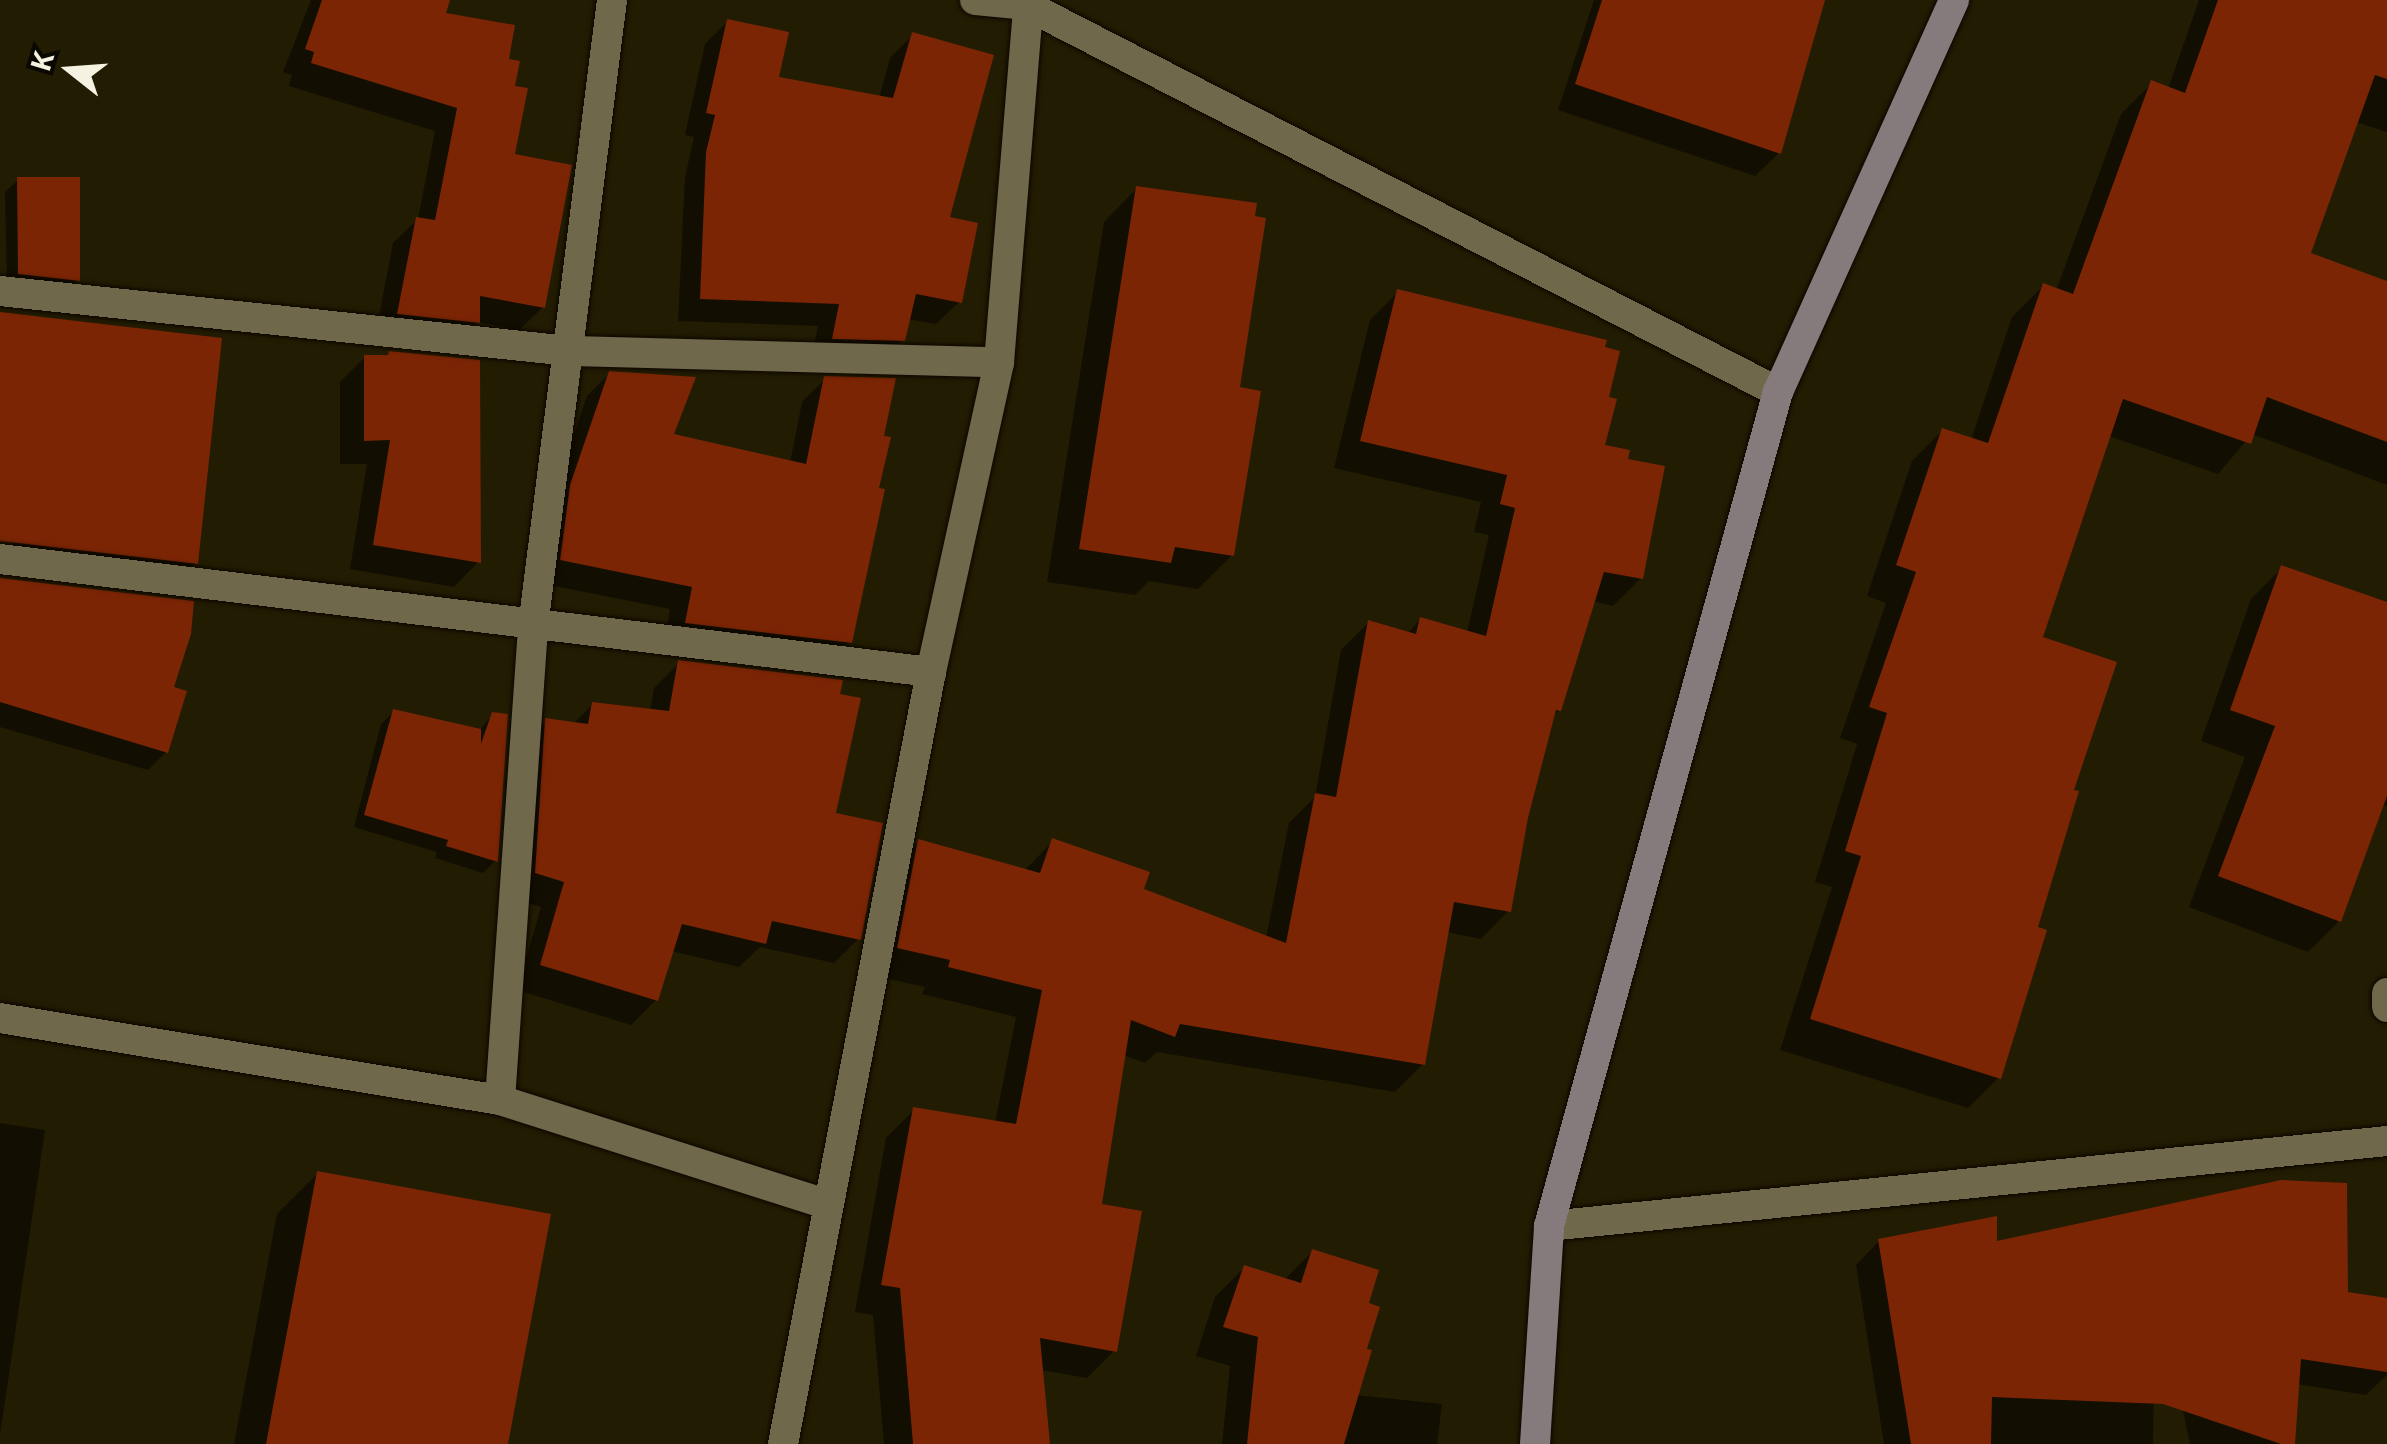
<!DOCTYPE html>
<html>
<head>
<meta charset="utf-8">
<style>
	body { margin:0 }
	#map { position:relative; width:2387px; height:1444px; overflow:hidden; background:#221c02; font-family:"Open Sans",sans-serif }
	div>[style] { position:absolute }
	.shadow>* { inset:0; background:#0007 }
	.building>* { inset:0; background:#7b2505 }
	.roads { filter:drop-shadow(0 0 2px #0c0600) drop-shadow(0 0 2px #0c0600) }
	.street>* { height:30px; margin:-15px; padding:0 15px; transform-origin:15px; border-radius:15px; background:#6f684b }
	.secondary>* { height:30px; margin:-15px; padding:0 15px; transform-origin:15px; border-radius:15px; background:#867b7c }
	span { translate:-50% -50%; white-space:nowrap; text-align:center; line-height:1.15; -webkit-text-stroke:8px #090701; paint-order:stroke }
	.north { position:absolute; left:20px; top:20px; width:100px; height:100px; -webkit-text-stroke:8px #090701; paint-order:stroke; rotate:287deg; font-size:28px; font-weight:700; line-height:40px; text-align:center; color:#f5f2e2 }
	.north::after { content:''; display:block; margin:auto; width:35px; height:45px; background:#f5f2e2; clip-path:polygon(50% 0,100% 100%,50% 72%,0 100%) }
</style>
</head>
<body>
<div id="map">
	<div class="shadow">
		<div style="clip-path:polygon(311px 0,447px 0,442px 15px,506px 61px,512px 88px,512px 156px,543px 307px,519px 330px,477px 322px,454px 345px,375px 337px,393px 243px,418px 219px,435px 131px,289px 86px,292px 75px,283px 72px)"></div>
		<div style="clip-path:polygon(1594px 0,1823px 0,1779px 153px,1755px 176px,1558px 110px)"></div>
		<div style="clip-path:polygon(2199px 0,2387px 0,2387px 132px,2356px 122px,2308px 254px,2387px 284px,2387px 485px,2252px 434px,2218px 474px,2109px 436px,2040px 639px,2071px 791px,1999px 1077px,1968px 1108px,1780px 1050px,1832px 887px,1815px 882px,1857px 744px,1840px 738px,1886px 603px,1867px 596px,1912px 461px,1943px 430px,1971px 440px,2012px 317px,2043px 286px,2056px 291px,2121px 114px,2152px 83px,2168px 89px)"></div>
		<div style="clip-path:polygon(728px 21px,776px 79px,879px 98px,890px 58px,913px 35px,959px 302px,936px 324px,907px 319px,902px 340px,879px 363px,811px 361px,818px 326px,678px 321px,685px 177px,694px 137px,685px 135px,705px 44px)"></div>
		<div style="clip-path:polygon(18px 180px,78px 280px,65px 292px,7px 286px,5px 192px)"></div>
		<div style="clip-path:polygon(1137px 188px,1238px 389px,1232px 555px,1198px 589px,1149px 581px,1135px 595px,1047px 582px,1104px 222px)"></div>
		<div style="clip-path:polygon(1398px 292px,1606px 399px,1602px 447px,1641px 578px,1613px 606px,1592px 601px,1559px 710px,1552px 717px,1525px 817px,1508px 911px,1481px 939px,1446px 932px,1423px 1064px,1395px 1092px,1157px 1052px,1145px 1063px,1123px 1055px,1099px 1206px,1115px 1350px,1087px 1378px,1041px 1370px,1047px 1444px,884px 1444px,873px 1315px,855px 1312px,886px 1138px,914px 1110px,995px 1123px,1016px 1017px,922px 994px,925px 987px,871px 975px,891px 869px,919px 842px,1024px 871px,1053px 841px,1141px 891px,1266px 938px,1289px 823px,1315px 797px,1341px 650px,1368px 623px,1407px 634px,1420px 620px,1467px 633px,1489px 535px,1474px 532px,1481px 502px,1334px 468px,1370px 320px)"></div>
		<div style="clip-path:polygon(0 334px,196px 563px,171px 588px,8px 568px,20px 486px,0 484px)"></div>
		<div style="clip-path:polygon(365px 357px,478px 562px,454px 587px,350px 569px,367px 464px,340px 464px,340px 382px)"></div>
		<div style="clip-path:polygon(610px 373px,670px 436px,790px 463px,802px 402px,825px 379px,849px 642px,826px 665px,664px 645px,670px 609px,539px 583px,548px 510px,587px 396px)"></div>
		<div style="clip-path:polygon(2282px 568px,2387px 605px,2387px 806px,2381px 804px,2339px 921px,2308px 952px,2189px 907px,2245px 757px,2201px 741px,2251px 599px)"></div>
		<div style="clip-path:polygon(0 586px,171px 689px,166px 752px,148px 770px,0 727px)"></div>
		<div style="clip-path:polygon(679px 663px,834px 815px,858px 939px,834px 963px,760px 947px,739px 967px,671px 951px,656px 1000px,631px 1025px,517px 990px,541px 907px,511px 898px,522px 746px,546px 721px,573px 724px,593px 704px,650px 711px,654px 688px)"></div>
		<div style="clip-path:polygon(393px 712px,479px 731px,493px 714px,495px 861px,483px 873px,435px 858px,437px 852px,354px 827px,381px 724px)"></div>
		<div style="clip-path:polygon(0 1123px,45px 1130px,0 1435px)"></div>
		<div style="clip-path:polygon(318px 1173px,505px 1444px,234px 1444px,277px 1214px)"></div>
		<div style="clip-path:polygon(1879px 1241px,1994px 1244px,2387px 1301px,2387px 1375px,2366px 1395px,2297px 1384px,2293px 1444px,2190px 1444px,2162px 1312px,2155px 1312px,2153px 1444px,1884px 1444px,1856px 1265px)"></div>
		<div style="clip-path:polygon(1312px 1252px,1366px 1305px,1377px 1308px,1356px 1395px,1442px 1404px,1437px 1444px,1222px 1444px,1230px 1366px,1196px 1356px,1215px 1297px,1244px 1268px,1284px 1280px)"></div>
	</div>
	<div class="building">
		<div style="clip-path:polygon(322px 0,450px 0,446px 13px,515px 25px,509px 59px,520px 61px,515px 86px,528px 88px,515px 154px,572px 165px,545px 308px,480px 296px,480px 323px,397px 314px,416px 217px,435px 220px,457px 108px,311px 63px,314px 52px,305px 49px)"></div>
		<div style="clip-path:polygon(1602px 0,1825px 0,1781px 154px,1575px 84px)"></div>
		<div style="clip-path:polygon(2218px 0,2387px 0,2387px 79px,2375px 75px,2311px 253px,2387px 281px,2387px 442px,2267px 397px,2251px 444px,2123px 399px,2043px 637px,2117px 662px,2074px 790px,2079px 791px,2038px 927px,2047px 930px,2001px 1079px,1810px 1019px,1861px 856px,1845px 851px,1887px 713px,1869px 707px,1916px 572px,1896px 565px,1942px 428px,1988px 443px,2043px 283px,2073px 294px,2151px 80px,2185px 93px)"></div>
		<div style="clip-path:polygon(727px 19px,789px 32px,779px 77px,893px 98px,912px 32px,994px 55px,950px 217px,978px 223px,962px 303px,916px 294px,905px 341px,832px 339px,839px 304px,700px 299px,706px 152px,715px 115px,706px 113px)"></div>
		<div style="clip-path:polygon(17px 177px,80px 177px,80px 281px,18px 274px)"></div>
		<div style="clip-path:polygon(1136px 186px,1257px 203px,1255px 216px,1266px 218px,1240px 387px,1261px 391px,1234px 556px,1175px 547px,1171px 563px,1079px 549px)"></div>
		<div style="clip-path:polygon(1397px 289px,1607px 340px,1605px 347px,1620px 351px,1609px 397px,1617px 399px,1605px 445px,1630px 450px,1628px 459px,1665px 466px,1643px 579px,1604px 572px,1561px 711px,1556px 710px,1528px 818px,1511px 912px,1454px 902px,1425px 1065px,1180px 1024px,1175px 1037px,1131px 1020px,1102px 1204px,1142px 1211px,1117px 1352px,1040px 1338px,1050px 1444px,913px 1444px,900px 1288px,881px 1285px,913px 1107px,1016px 1124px,1042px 990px,948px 967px,950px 960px,897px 948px,918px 839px,1040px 873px,1052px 838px,1150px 872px,1144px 889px,1286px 943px,1315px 793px,1336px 797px,1368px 620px,1416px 634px,1420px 617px,1486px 636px,1515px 508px,1500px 504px,1507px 475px,1360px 441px)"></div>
		<div style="clip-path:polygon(0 312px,222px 338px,198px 564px,0 541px)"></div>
		<div style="clip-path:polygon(389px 351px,480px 360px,481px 563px,373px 545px,390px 440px,364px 441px,364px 355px,388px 355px)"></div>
		<div style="clip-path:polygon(609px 371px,696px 377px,674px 434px,806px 464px,824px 376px,896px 378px,884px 436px,891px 437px,879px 488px,885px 489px,852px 643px,685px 623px,692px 587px,560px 560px,570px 485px)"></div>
		<div style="clip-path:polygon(2281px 565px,2387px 602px,2387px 796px,2341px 922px,2218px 876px,2275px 726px,2230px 710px)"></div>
		<div style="clip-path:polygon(0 578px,194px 601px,191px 634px,174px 687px,187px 691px,168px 753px,0 702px)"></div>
		<div style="clip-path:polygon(678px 660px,843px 680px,840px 694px,861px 698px,836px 813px,883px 823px,861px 940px,772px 921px,766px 944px,682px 924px,658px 1001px,540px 965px,564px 882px,535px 873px,545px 718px,588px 724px,592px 702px,669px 711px)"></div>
		<div style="clip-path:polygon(393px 709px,481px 729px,481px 744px,492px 712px,508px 714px,498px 862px,446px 846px,448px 840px,364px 815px)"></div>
		<div style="clip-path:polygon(317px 1171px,551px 1214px,508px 1444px,266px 1444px)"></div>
		<div style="clip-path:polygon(2281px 1180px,2347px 1183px,2348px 1292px,2387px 1298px,2387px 1372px,2301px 1359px,2295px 1444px,2281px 1444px,2163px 1404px,1992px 1397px,1991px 1444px,1911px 1444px,1878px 1239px,1997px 1216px,1997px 1241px)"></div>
		<div style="clip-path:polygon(1312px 1249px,1379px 1270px,1369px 1303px,1380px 1307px,1367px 1349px,1372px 1350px,1344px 1444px,1247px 1444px,1258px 1337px,1223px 1327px,1244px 1265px,1301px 1283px)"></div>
	</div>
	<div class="roads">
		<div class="street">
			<div style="left:975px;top:0;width:51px;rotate:5.6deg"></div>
			<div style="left:1026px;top:5px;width:846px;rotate:27.23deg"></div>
			<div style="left:0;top:291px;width:572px;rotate:6.02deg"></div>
			<div style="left:569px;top:351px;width:430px;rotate:1.5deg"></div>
			<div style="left:0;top:559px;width:938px;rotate:6.92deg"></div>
			<div style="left:2387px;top:993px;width:14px;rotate:90deg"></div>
			<div style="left:0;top:1018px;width:507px;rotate:9.31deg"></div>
			<div style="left:500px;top:1100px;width:342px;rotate:17.7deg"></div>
			<div style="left:500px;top:1100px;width:474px;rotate:-86deg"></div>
			<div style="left:533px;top:627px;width:632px;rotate:-82.82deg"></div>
			<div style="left:1549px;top:1226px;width:842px;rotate:-5.79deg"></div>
			<div style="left:783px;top:1444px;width:786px;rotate:-79.15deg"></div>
			<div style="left:931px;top:672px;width:317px;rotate:-77.6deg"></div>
			<div style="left:999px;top:362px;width:363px;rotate:-85.3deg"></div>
		</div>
		<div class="secondary">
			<div style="left:1535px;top:1444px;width:218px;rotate:-86.3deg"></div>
			<div style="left:1549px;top:1226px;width:865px;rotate:-74.65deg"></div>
			<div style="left:1778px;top:392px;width:430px;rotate:-65.8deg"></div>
		</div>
	</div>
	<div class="north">K</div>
</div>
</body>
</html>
